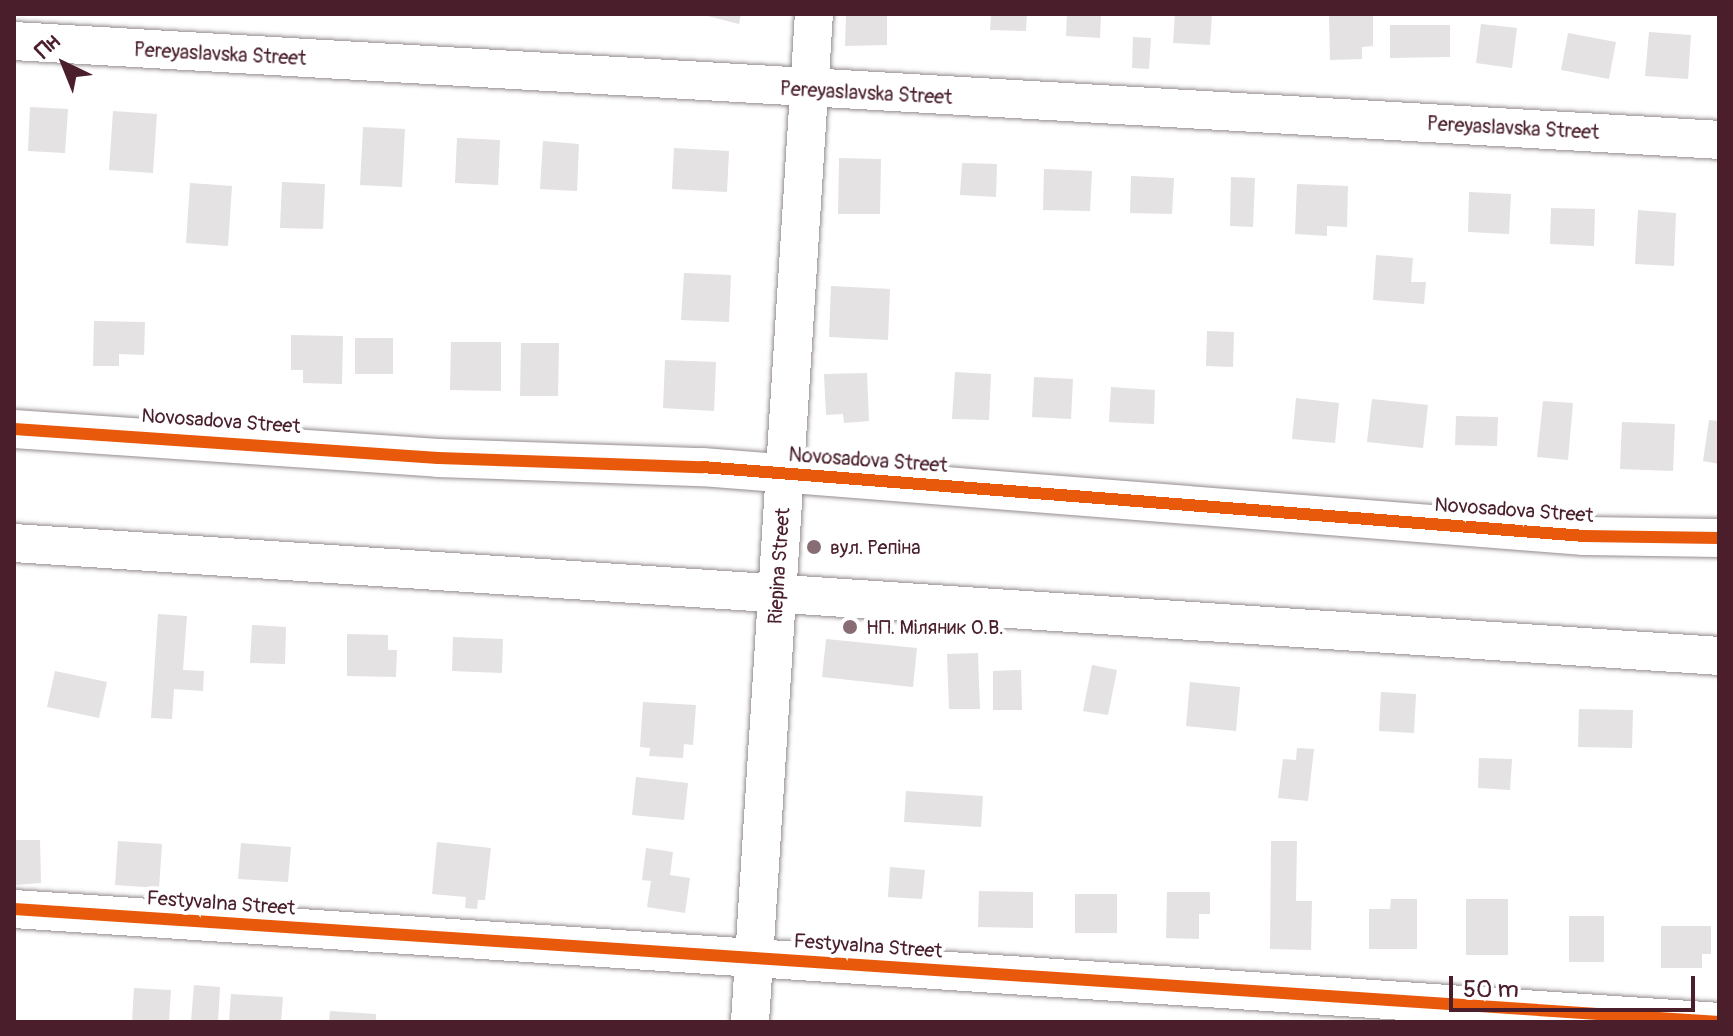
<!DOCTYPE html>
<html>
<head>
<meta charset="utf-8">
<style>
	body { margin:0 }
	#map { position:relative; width:1733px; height:1036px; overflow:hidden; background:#fff; font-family:Pangolin,sans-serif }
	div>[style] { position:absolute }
	.building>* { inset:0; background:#e4e2e3 }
	.roads { filter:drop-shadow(0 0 2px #948c8e) drop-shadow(0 0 2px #948c8e) }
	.street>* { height:38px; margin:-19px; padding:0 19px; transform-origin:19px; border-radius:19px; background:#fff }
	.cycleway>* { height:12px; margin:-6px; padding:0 6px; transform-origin:6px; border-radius:6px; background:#e8590c }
	.dots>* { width:22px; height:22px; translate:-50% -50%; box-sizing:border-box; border:4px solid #fff; border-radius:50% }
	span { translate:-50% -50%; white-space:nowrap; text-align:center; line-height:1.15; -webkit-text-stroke:8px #fff; paint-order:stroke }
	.street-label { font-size:20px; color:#4a1f2b }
	.poi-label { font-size:20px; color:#4a1f2b }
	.left { translate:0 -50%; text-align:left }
	.frame { position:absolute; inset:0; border:16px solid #4a1f2b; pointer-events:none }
	.north { position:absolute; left:24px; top:24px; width:80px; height:80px; -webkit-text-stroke:6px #fff; paint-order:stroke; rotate:317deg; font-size:22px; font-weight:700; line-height:32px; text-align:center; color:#4a1f2b }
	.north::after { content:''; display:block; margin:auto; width:28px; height:36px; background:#4a1f2b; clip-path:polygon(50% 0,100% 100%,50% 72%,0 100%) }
	.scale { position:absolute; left:1449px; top:976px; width:246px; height:36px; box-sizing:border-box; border:4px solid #4a1f2b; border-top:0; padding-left:10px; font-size:24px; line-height:28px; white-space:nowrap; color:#4a1f2b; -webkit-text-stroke:6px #fff; paint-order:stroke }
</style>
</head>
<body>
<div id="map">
	<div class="building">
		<div style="clip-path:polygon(700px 14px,741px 14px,739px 24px)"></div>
		<div style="clip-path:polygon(846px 14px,887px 14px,887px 45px,845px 46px)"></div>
		<div style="clip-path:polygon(991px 14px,1027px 14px,1026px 31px,990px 30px)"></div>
		<div style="clip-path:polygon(1067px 14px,1101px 14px,1100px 38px,1066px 36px)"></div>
		<div style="clip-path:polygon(1175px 14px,1212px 14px,1210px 45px,1173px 43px)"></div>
		<div style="clip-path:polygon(1373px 14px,1373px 46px,1362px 47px,1362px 59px,1330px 60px,1329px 15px)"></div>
		<div style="clip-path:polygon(1481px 24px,1517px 28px,1512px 68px,1476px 63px)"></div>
		<div style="clip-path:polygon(1390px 25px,1450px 25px,1450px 57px,1390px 58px)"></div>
		<div style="clip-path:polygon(1649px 32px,1691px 35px,1688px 79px,1645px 76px)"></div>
		<div style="clip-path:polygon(1568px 33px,1616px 42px,1609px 79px,1561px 70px)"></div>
		<div style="clip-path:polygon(1133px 37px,1151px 38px,1149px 69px,1132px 68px)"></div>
		<div style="clip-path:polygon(30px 107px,68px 109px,65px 153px,28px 151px)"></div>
		<div style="clip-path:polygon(113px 111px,157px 114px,153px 173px,109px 170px)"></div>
		<div style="clip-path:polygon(363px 127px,405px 129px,402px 187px,360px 185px)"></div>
		<div style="clip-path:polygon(457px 138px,500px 140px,498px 185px,455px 183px)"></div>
		<div style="clip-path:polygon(543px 141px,579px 144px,577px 191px,540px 189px)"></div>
		<div style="clip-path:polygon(674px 148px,729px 151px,727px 192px,672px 189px)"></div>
		<div style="clip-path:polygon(839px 158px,881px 159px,880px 214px,838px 214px)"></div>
		<div style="clip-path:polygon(962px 163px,997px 164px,996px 197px,960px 195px)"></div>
		<div style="clip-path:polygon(1044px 169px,1092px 171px,1090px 211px,1043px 210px)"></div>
		<div style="clip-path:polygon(1131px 176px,1174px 178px,1172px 214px,1130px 213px)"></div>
		<div style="clip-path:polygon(1231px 177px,1255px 178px,1253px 227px,1230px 226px)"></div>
		<div style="clip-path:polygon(282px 182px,325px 184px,323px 229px,280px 228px)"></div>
		<div style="clip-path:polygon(190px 183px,232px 186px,228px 246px,186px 243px)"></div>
		<div style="clip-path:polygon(1297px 184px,1348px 186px,1347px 227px,1327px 226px,1327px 236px,1295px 234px)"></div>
		<div style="clip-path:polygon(1469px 192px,1511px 194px,1509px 234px,1468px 232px)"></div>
		<div style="clip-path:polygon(1551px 208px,1595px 209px,1594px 246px,1550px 244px)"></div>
		<div style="clip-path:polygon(1638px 210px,1676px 213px,1674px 266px,1635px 264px)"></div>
		<div style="clip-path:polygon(1376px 255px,1413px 258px,1411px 282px,1426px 282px,1424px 304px,1373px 300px)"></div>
		<div style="clip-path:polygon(684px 273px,731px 275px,729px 322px,681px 320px)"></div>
		<div style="clip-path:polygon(831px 286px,890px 289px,888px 340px,829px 337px)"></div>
		<div style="clip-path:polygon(94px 321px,145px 322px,144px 355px,119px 354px,119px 366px,93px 366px)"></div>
		<div style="clip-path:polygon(1207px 331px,1234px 332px,1233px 367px,1206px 366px)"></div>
		<div style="clip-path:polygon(291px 335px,343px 336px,342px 384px,303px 383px,303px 370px,291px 370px)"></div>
		<div style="clip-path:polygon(355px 338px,393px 338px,393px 374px,355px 374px)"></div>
		<div style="clip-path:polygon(451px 342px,501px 342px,501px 391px,450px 390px)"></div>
		<div style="clip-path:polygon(521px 343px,559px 343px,558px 396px,520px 396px)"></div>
		<div style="clip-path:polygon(665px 360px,716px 362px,714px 411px,663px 408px)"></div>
		<div style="clip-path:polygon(955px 372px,991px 374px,989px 420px,952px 419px)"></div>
		<div style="clip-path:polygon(867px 373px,869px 421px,844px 423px,843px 414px,826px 415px,824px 374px)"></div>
		<div style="clip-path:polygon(1034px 377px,1073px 379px,1071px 419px,1032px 417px)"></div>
		<div style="clip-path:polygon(1111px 387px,1155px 390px,1154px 424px,1109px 422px)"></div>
		<div style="clip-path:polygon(1296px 398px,1339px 403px,1335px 443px,1292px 439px)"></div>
		<div style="clip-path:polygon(1372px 399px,1428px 405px,1423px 448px,1367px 442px)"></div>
		<div style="clip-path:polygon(1543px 401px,1573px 403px,1568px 460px,1537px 457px)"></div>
		<div style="clip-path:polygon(1456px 416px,1498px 417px,1497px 446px,1455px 445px)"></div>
		<div style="clip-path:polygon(1709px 420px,1719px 421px,1719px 464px,1703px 461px)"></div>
		<div style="clip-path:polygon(1622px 422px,1675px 424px,1673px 471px,1620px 469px)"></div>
		<div style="clip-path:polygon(158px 614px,187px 616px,183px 670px,204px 671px,203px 691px,174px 689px,172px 719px,151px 718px)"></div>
		<div style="clip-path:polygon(252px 625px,286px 627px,285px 664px,250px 663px)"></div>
		<div style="clip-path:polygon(347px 634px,388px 635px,388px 650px,397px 650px,396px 677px,347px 676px)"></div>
		<div style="clip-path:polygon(453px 637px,503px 639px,502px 673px,452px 671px)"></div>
		<div style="clip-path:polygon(826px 639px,917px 648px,913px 687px,822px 677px)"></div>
		<div style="clip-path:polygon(978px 653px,980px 709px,949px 709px,947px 654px)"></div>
		<div style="clip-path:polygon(1092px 665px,1117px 670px,1108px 715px,1083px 711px)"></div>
		<div style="clip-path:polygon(1021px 670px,1022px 710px,993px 710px,993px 671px)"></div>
		<div style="clip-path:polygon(55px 671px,107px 682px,99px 718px,47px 707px)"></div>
		<div style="clip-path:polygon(1190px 682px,1240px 687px,1236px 731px,1186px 726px)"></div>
		<div style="clip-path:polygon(1381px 692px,1416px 694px,1414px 733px,1379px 731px)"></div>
		<div style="clip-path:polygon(643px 702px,696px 705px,693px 745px,684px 744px,683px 758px,649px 756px,650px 748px,640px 747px)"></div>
		<div style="clip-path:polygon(1579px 709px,1633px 710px,1632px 748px,1578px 747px)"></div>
		<div style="clip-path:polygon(1297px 748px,1314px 749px,1308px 801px,1278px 798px,1283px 759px,1296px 760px)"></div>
		<div style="clip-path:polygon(1479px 758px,1512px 759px,1510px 790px,1478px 788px)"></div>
		<div style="clip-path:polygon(636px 777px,688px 783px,684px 820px,632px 815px)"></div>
		<div style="clip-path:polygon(906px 791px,983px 796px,981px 827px,904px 822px)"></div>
		<div style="clip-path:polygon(14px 840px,40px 840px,41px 883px,15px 885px)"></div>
		<div style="clip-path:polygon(118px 841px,162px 844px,159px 888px,115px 885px)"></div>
		<div style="clip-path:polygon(1271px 841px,1297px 841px,1296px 901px,1312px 901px,1311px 950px,1270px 949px)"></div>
		<div style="clip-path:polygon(437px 842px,491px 848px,485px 900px,478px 900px,477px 909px,465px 908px,466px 897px,432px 894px)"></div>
		<div style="clip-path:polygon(241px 843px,291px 847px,288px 882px,238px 879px)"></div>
		<div style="clip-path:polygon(646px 848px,673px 852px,670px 875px,690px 878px,685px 913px,647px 907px,651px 881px,642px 880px)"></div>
		<div style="clip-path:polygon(890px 867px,925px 870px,922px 899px,888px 897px)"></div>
		<div style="clip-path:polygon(979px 891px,1033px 892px,1033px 928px,978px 927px)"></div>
		<div style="clip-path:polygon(1167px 892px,1210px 892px,1210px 914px,1199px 914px,1199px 939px,1166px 938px)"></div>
		<div style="clip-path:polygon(1075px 894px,1117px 894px,1117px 933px,1075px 933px)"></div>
		<div style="clip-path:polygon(1391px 899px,1417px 899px,1417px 949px,1369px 949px,1369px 909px,1390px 909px)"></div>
		<div style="clip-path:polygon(1466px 899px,1508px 899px,1508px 955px,1466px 955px)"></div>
		<div style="clip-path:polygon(1569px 916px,1604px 916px,1604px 962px,1569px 962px)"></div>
		<div style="clip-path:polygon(1661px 926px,1711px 926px,1711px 954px,1702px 954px,1702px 968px,1661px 968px)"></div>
		<div style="clip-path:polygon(194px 985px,220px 987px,218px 1022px,191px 1022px)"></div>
		<div style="clip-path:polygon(134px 988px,171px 990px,169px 1022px,132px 1022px)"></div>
		<div style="clip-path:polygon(231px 994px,283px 997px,281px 1022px,229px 1022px)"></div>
		<div style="clip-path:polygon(330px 1011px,376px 1014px,376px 1022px,329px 1022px)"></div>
	</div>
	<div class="roads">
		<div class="street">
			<div style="left:14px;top:41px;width:1708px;rotate:3.32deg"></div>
			<div style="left:14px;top:429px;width:425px;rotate:3.9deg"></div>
			<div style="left:438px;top:458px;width:264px;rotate:2deg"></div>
			<div style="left:702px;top:467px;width:885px;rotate:4.47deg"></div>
			<div style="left:1584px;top:536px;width:135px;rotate:0.8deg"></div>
			<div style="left:14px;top:543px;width:1709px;rotate:3.79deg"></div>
			<div style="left:14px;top:909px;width:1709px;rotate:3.79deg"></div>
			<div style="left:750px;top:1022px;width:1010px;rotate:-86.37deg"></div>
		</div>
	</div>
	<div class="cycleway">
		<div style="left:14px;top:429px;width:425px;rotate:3.9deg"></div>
		<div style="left:438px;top:458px;width:264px;rotate:2deg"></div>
		<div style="left:702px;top:467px;width:885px;rotate:4.47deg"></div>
		<div style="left:1584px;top:536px;width:135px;rotate:0.8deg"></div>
		<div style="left:14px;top:909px;width:1709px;rotate:3.79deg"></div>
	</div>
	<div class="dots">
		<div style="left:814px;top:547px;background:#896d75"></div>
		<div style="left:850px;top:627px;background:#896d75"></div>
	</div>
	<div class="street-label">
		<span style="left:220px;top:54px;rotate:3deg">Pereyaslavska Street</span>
		<span style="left:866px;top:93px;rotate:3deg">Pereyaslavska Street</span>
		<span style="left:1513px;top:128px;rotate:3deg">Pereyaslavska Street</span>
		<span style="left:221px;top:421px;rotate:4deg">Novosadova Street</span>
		<span style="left:868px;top:460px;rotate:4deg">Novosadova Street</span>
		<span style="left:1514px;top:510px;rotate:4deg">Novosadova Street</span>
		<span style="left:779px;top:566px;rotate:-86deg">Riepina Street</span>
		<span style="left:221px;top:903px;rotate:4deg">Festyvalna Street</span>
		<span style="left:868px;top:946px;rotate:4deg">Festyvalna Street</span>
	</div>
	<div class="poi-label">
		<span class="left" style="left:830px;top:547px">вул. Репіна</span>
		<span class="left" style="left:866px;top:627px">НП. Міляник О.В.</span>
	</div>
	<div class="frame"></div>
	<div class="north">Пн</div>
	<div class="scale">50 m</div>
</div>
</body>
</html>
